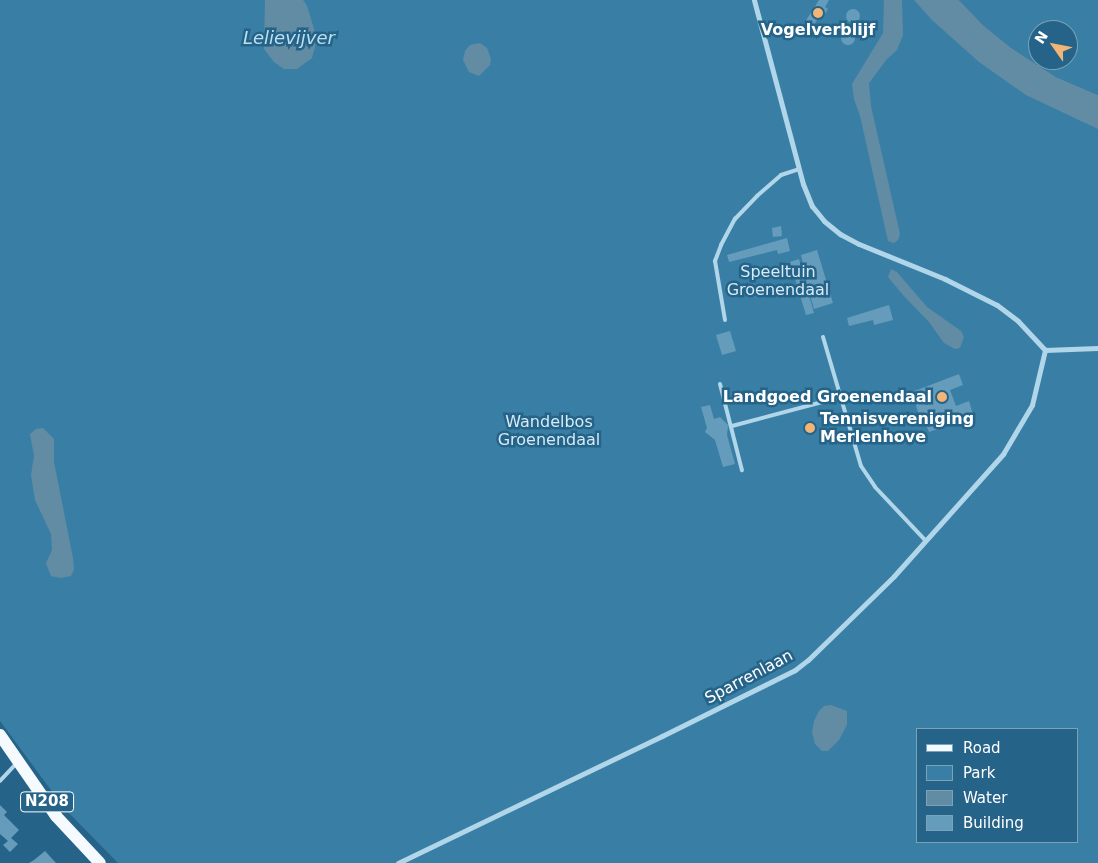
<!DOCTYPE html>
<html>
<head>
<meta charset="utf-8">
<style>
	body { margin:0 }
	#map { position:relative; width:1098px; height:863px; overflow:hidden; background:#256488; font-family:"DejaVu Sans",sans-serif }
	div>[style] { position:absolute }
	.green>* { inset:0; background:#397fa5 }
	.water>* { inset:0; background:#628ca4 }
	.building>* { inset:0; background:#659cbb }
	.round { border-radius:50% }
	.service>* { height:4px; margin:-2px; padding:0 2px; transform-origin:2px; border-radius:2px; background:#b1d6e9 }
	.minor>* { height:5px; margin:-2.5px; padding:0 2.5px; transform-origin:2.5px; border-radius:2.5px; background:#b1d6e9 }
	.primary>* { height:12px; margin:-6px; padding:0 6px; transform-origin:6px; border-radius:6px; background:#f4fafe }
	.dots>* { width:14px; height:14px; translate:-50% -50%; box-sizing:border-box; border:2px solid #256488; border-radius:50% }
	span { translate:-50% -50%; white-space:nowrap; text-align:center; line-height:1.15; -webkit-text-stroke:5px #256488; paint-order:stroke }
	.shield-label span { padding:1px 4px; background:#256488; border:1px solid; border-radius:4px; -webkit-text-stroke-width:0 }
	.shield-label { font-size:15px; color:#fff; font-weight:700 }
	.poi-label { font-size:16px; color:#fff; font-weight:700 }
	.right { translate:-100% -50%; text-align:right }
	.left { translate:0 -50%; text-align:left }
	.park-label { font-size:16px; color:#d5ebf7 }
	.street-label { font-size:16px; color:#fff }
	.water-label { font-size:18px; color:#bddff0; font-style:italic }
	.legend { position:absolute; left:916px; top:728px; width:162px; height:115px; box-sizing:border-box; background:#256488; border:1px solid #7ca2b8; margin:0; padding:6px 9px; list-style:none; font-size:15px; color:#fff }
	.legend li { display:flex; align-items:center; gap:10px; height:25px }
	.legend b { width:25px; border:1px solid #7ca2b8 }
	.north { position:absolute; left:1028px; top:20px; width:50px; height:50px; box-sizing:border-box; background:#256488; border:1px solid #7ca2b8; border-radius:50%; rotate:303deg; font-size:14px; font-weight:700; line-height:20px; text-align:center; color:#fff }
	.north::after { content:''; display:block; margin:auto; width:18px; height:22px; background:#f3b575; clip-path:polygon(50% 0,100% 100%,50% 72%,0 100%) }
</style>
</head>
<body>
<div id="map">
	<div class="green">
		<div style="clip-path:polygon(evenodd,0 0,939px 0,1098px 118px,1098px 863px,118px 863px,65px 809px,0 721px,0 0,917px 729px,1077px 729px,1077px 842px,917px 842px,917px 729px)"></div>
		<div style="clip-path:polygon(evenodd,959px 0,1098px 0,1098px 95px,1056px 77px,1010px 47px,983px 25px,959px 0,1038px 30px,1068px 30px,1068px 60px,1038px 60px,1038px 30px)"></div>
	</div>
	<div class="water">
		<div style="clip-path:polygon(265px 0,303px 0,307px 6px,316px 35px,315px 47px,312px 58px,297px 69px,284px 69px,274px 62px,264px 49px)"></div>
		<div style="clip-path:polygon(884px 0,902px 0,903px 35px,897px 50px,887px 59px,869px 83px,871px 106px,900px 234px,898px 240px,894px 243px,888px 241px,860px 116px,854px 99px,852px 84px,883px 33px)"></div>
		<div style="clip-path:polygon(914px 0,959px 0,983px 25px,1010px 47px,1056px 77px,1098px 95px,1098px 129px,1026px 95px,979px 62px,932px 20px)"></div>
		<div style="clip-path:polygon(480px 43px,487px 48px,491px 59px,490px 65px,479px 76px,469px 72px,463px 60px,465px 51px,470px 45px)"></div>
		<div style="clip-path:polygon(891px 269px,897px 272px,927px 307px,961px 331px,964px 337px,960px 348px,955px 349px,944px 343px,929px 322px,903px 295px,888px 277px)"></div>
		<div style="clip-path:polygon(43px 428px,54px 439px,54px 462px,73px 558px,74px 570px,71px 576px,61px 578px,51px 576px,46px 563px,52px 550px,51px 534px,35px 500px,31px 475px,34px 456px,30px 434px,36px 429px)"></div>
		<div style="clip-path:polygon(831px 705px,847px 711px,847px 725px,839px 740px,828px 751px,822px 751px,815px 744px,812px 732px,814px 721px,819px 711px,824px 706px)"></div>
	</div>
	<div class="building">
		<div style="clip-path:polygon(819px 0,829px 0,825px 7px,828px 9px,823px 17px,820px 15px,815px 23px,818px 25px,815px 29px,805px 22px)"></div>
		<div class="round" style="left:846px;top:9px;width:14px;height:14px"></div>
		<div class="round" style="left:841px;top:31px;width:14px;height:14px"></div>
		<div style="clip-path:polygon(781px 226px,782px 236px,773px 237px,772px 228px)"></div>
		<div style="clip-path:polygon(787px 238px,790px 251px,778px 254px,777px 250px,729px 262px,727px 255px)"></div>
		<div style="clip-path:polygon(817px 250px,833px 303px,814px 309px,801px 264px,803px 264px,801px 255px)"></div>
		<div style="clip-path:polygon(799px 259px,814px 313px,806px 315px,790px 262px)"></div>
		<div style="clip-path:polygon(889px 305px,893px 320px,874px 325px,873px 320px,849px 326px,847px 318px)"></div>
		<div style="clip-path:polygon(730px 331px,736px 351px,722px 355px,716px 335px)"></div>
		<div style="clip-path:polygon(959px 374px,963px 385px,950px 390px,956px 406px,969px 401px,974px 418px,950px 427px,948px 421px,944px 423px,946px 426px,929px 432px,923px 418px,920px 419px,912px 392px)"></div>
		<div style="clip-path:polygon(710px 405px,714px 419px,720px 417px,728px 425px,727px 435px,735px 464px,723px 467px,715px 440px,705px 432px,707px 428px,701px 407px)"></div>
		<div style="clip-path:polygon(0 805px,7px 812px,4px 815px,19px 830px,11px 838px,18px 844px,10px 852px,3px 845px,8px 841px,0 834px)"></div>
		<div style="clip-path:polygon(45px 851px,56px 863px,29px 863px,34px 860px)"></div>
	</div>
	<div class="service">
		<div style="left:725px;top:320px;width:60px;rotate:-99.6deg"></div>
		<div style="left:715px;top:261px;width:17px;rotate:-69deg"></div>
		<div style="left:721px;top:245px;width:30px;rotate:-62deg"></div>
		<div style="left:735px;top:219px;width:32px;rotate:-46deg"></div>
		<div style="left:757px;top:196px;width:32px;rotate:-41deg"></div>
		<div style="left:781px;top:175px;width:19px;rotate:-18deg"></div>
		<div style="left:823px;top:337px;width:134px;rotate:73.6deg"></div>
		<div style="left:861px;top:466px;width:25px;rotate:56deg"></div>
		<div style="left:875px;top:487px;width:74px;rotate:46.6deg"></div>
		<div style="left:720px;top:384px;width:89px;rotate:75.7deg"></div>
		<div style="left:732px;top:426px;width:113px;rotate:-14.9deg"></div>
		<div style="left:0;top:781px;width:25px;rotate:-47deg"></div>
	</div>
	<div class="minor">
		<div style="left:754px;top:0;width:190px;rotate:75.1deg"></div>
		<div style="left:803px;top:184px;width:24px;rotate:68deg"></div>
		<div style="left:812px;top:206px;width:19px;rotate:51deg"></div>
		<div style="left:824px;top:221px;width:21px;rotate:39deg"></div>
		<div style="left:840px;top:234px;width:21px;rotate:28deg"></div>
		<div style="left:859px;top:244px;width:93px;rotate:22.1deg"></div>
		<div style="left:945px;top:279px;width:58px;rotate:26.6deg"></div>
		<div style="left:997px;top:305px;width:26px;rotate:37deg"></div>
		<div style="left:1018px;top:321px;width:40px;rotate:47deg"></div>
		<div style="left:1045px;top:350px;width:53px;rotate:-2.2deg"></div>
		<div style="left:398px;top:863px;width:293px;rotate:-25.7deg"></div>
		<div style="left:662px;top:736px;width:148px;rotate:-26.4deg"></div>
		<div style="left:795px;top:670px;width:16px;rotate:-38deg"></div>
		<div style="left:808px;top:660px;width:120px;rotate:-44.3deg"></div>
		<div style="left:894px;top:576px;width:164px;rotate:-48.2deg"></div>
		<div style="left:1003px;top:454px;width:57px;rotate:-59.4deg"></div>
		<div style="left:1032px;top:405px;width:57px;rotate:-76.7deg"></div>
	</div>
	<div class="primary">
		<div style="left:0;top:735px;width:98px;rotate:55.3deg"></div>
		<div style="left:56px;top:816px;width:64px;rotate:46.9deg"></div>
	</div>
	<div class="dots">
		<div style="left:818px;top:13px;background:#f3b575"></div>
		<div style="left:942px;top:397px;background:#f3b575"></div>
		<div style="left:810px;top:428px;background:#f3b575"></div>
	</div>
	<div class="shield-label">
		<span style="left:47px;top:802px">N208</span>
	</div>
	<div class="poi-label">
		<span style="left:818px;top:30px">Vogelverblijf</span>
		<span class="right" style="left:932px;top:397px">Landgoed Groenendaal</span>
		<span class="left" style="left:820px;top:428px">Tennisvereniging<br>Merlenhove</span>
	</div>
	<div class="park-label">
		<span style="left:778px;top:281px">Speeltuin<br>Groenendaal</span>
		<span style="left:549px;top:431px">Wandelbos<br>Groenendaal</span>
	</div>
	<div class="street-label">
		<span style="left:749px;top:677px;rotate:-28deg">Sparrenlaan</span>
	</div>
	<div class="water-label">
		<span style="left:289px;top:38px">Lelievijver</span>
	</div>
	<ul class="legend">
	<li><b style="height:6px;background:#f4fafe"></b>Road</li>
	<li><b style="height:14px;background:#397fa5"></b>Park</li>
	<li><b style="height:14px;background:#628ca4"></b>Water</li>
	<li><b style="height:14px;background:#659cbb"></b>Building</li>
	</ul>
	<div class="north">N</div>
</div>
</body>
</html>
